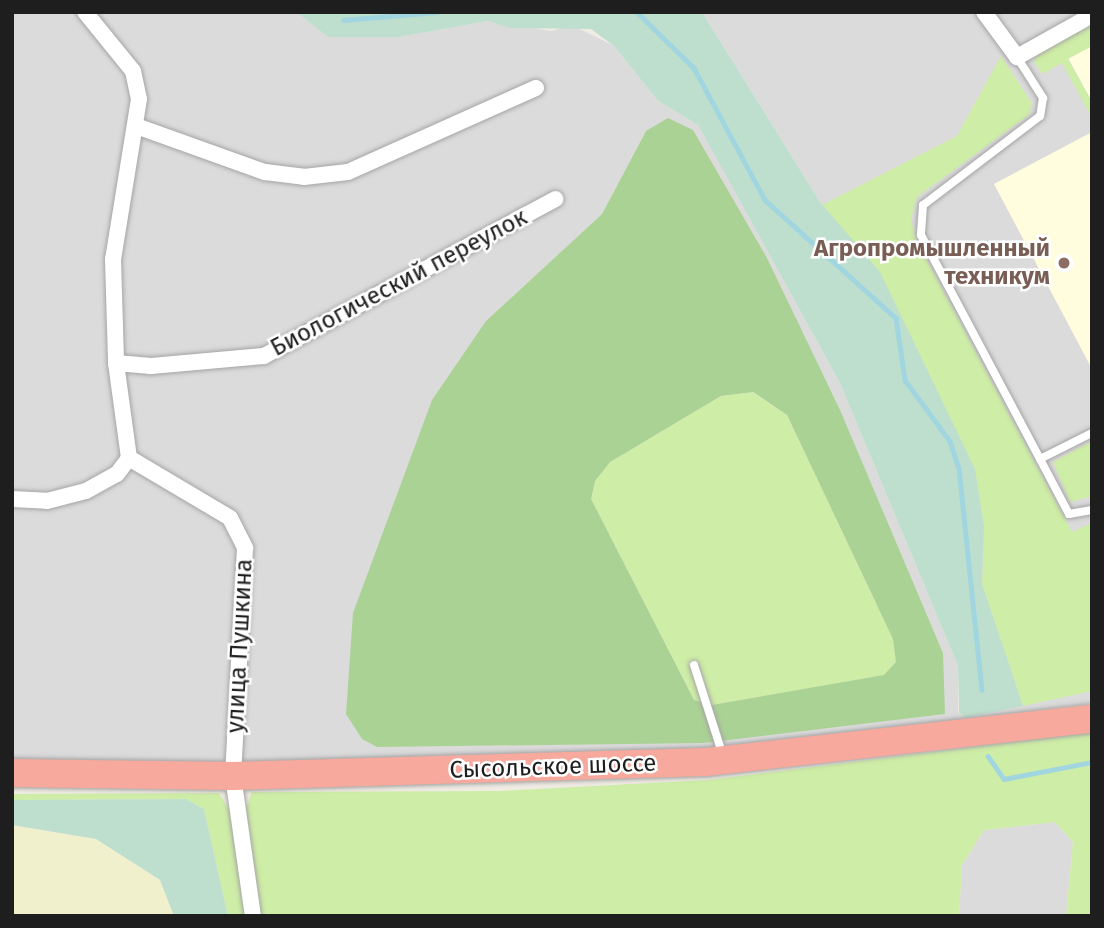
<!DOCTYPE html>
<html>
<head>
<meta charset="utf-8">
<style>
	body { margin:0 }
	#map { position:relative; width:1104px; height:928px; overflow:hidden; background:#f0ebe3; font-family:"Fira Sans",sans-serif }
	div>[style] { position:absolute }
	.residential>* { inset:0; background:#dcdbdb }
	.education>* { inset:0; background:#fffddd }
	.farmland>* { inset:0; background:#f0f0cd }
	.grass>* { inset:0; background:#ceeda6 }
	.forest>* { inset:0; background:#abd295 }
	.wetland>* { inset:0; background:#bfdfce }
	.stream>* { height:4.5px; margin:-2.25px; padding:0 2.25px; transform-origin:2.25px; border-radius:2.25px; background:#a1d6e0 }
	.roads { filter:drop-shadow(0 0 2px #a5a5a5) drop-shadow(0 0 2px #a5a5a5) }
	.service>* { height:8px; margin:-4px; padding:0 4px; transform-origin:4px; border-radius:4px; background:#fff }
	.minor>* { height:16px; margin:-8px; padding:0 8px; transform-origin:8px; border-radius:8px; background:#fff }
	.trunk>* { height:28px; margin:-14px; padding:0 14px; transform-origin:14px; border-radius:14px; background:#f6a99c }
	.dots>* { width:19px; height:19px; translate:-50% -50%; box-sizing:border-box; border:4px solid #fff; border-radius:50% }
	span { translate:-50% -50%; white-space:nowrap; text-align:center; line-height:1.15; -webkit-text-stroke:5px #fff; paint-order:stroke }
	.education-label { font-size:24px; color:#785e54; font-weight:700 }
	.right { translate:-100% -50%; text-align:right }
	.street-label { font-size:24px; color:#1e1e1e }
	.frame { position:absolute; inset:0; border:14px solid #1e1e1e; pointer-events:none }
</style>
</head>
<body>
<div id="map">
	<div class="residential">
		<div style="clip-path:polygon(evenodd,12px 12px,296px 12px,328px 37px,399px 37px,488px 21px,552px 31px,572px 25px,614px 46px,658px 101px,698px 125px,840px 383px,958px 666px,958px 712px,965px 718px,1023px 705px,851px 231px,820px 202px,702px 12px,1092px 12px,1092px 703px,746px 747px,274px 763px,12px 759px,12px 12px,646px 131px,767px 258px,943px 653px,486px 321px,602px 214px,646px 131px)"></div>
		<div style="clip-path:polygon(1055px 822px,1073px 842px,1066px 916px,959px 916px,962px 865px,984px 830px)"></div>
	</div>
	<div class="education">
		<div style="clip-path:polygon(1092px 46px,1092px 102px,1068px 58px)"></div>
		<div style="clip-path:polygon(1092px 132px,1092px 369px,994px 184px)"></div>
	</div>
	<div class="farmland">
		<div style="clip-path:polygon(12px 825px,96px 839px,160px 880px,174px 916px,12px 916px)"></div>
	</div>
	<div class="grass">
		<div style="clip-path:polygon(1092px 22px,1092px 46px,1068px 59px,1092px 102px,1092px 118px,1062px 63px,1042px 74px,1034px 61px,1037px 53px)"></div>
		<div style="clip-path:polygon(1001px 56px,1031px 102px,1030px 114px,917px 197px,911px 219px,915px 238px,1072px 532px,1092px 523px,1092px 691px,1023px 706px,982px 584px,984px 527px,820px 206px,957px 136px)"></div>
		<div style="clip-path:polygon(752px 392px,787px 415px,893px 639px,896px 661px,885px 675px,712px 705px,694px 700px,591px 499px,595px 481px,610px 462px,721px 396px)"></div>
		<div style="clip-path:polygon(1092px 441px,1092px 496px,1070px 502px,1053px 462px)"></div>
		<div style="clip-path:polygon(1092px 732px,1092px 916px,1066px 916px,1073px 842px,1055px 822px,984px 830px,962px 865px,959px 916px,261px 916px,246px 808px,252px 792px,499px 791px,708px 780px)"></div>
		<div style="clip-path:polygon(219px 793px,230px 811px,245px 916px,228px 916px,204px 809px,186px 799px,12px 800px,12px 794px)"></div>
	</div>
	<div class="forest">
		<div style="clip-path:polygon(evenodd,668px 118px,693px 130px,767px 258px,840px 410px,943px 653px,945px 714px,704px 743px,377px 747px,362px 739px,346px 714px,353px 613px,432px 400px,486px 321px,602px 214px,646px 131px,668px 118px,753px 392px,787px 415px,893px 639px,896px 662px,884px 675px,712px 705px,694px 700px,591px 499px,595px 481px,610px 462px,721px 396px,753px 392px)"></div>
	</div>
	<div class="wetland">
		<div style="clip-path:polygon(296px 12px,702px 12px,820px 202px,880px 272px,975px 469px,984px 527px,982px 584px,1023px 706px,965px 718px,959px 712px,958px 666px,840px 383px,698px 125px,658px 101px,614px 46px,591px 29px,511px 28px,488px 21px,399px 37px,328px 37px)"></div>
		<div style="clip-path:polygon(186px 799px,204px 809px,228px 916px,174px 916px,160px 880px,96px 839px,12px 825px,12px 800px)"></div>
	</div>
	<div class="stream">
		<div style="left:637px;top:12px;width:80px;rotate:44.5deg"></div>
		<div style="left:694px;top:68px;width:150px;rotate:61.7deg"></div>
		<div style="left:765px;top:200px;width:176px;rotate:42deg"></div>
		<div style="left:896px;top:318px;width:63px;rotate:81.7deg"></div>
		<div style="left:905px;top:380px;width:76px;rotate:53.6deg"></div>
		<div style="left:950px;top:441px;width:28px;rotate:72deg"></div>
		<div style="left:959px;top:468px;width:223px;rotate:84.1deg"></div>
		<div style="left:343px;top:20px;width:94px;rotate:-4.9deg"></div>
		<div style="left:988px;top:756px;width:28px;rotate:55deg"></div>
		<div style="left:1004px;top:779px;width:90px;rotate:-10.9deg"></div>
	</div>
	<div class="roads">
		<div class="service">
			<div style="left:1017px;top:57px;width:49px;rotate:57.6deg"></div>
			<div style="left:1043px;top:98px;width:18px;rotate:99deg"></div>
			<div style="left:1040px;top:116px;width:147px;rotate:142.7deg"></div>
			<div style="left:923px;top:205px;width:30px;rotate:94deg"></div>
			<div style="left:921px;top:235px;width:254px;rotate:62deg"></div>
			<div style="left:1040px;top:459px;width:58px;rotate:-26.6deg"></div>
			<div style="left:1040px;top:459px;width:62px;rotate:62.2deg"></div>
			<div style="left:1069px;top:514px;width:23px;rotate:-10deg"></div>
			<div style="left:694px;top:665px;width:96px;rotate:72.3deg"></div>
		</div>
		<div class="minor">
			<div style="left:85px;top:12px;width:76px;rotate:50.9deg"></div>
			<div style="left:133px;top:71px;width:29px;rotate:78deg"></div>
			<div style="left:139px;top:99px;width:162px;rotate:99.2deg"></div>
			<div style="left:113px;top:259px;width:104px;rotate:88.3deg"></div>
			<div style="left:116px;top:363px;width:96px;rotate:82.2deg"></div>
			<div style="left:129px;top:458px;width:117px;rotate:30.7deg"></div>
			<div style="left:230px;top:518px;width:34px;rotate:63deg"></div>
			<div style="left:245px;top:548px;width:228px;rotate:93deg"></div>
			<div style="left:233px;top:776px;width:141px;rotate:81.9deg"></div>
			<div style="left:984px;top:12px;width:56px;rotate:53.7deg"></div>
			<div style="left:1017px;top:57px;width:86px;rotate:-29.2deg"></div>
			<div style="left:139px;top:127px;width:134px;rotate:19.7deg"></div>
			<div style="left:265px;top:172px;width:39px;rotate:7deg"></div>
			<div style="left:304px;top:177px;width:44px;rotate:-6.5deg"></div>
			<div style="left:348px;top:172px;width:206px;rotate:-24.1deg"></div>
			<div style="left:116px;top:363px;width:35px;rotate:5deg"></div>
			<div style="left:151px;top:366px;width:113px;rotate:-5.1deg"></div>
			<div style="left:264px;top:356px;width:331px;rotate:-28.3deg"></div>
			<div style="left:12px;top:499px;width:35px;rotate:3deg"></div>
			<div style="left:47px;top:501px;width:40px;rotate:-14.4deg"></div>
			<div style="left:86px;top:491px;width:35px;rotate:-29deg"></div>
			<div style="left:117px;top:474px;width:20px;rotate:-53deg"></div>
		</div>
		<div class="trunk">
			<div style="left:12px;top:773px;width:221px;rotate:0.8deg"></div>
			<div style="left:233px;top:776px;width:473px;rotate:-1.7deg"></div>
			<div style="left:706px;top:762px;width:388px;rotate:-6.4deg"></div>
		</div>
	</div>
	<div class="dots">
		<div style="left:1064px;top:263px;background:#8d6e63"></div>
	</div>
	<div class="education-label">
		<span class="right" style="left:1050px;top:263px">Агропромышленный<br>техникум</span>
	</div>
	<div class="street-label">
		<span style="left:399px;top:283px;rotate:-28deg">Биологический переулок</span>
		<span style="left:240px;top:646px;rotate:-87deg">улица Пушкина</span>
		<span style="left:553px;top:767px;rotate:-2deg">Сысольское шоссе</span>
	</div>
	<div class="frame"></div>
</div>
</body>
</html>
